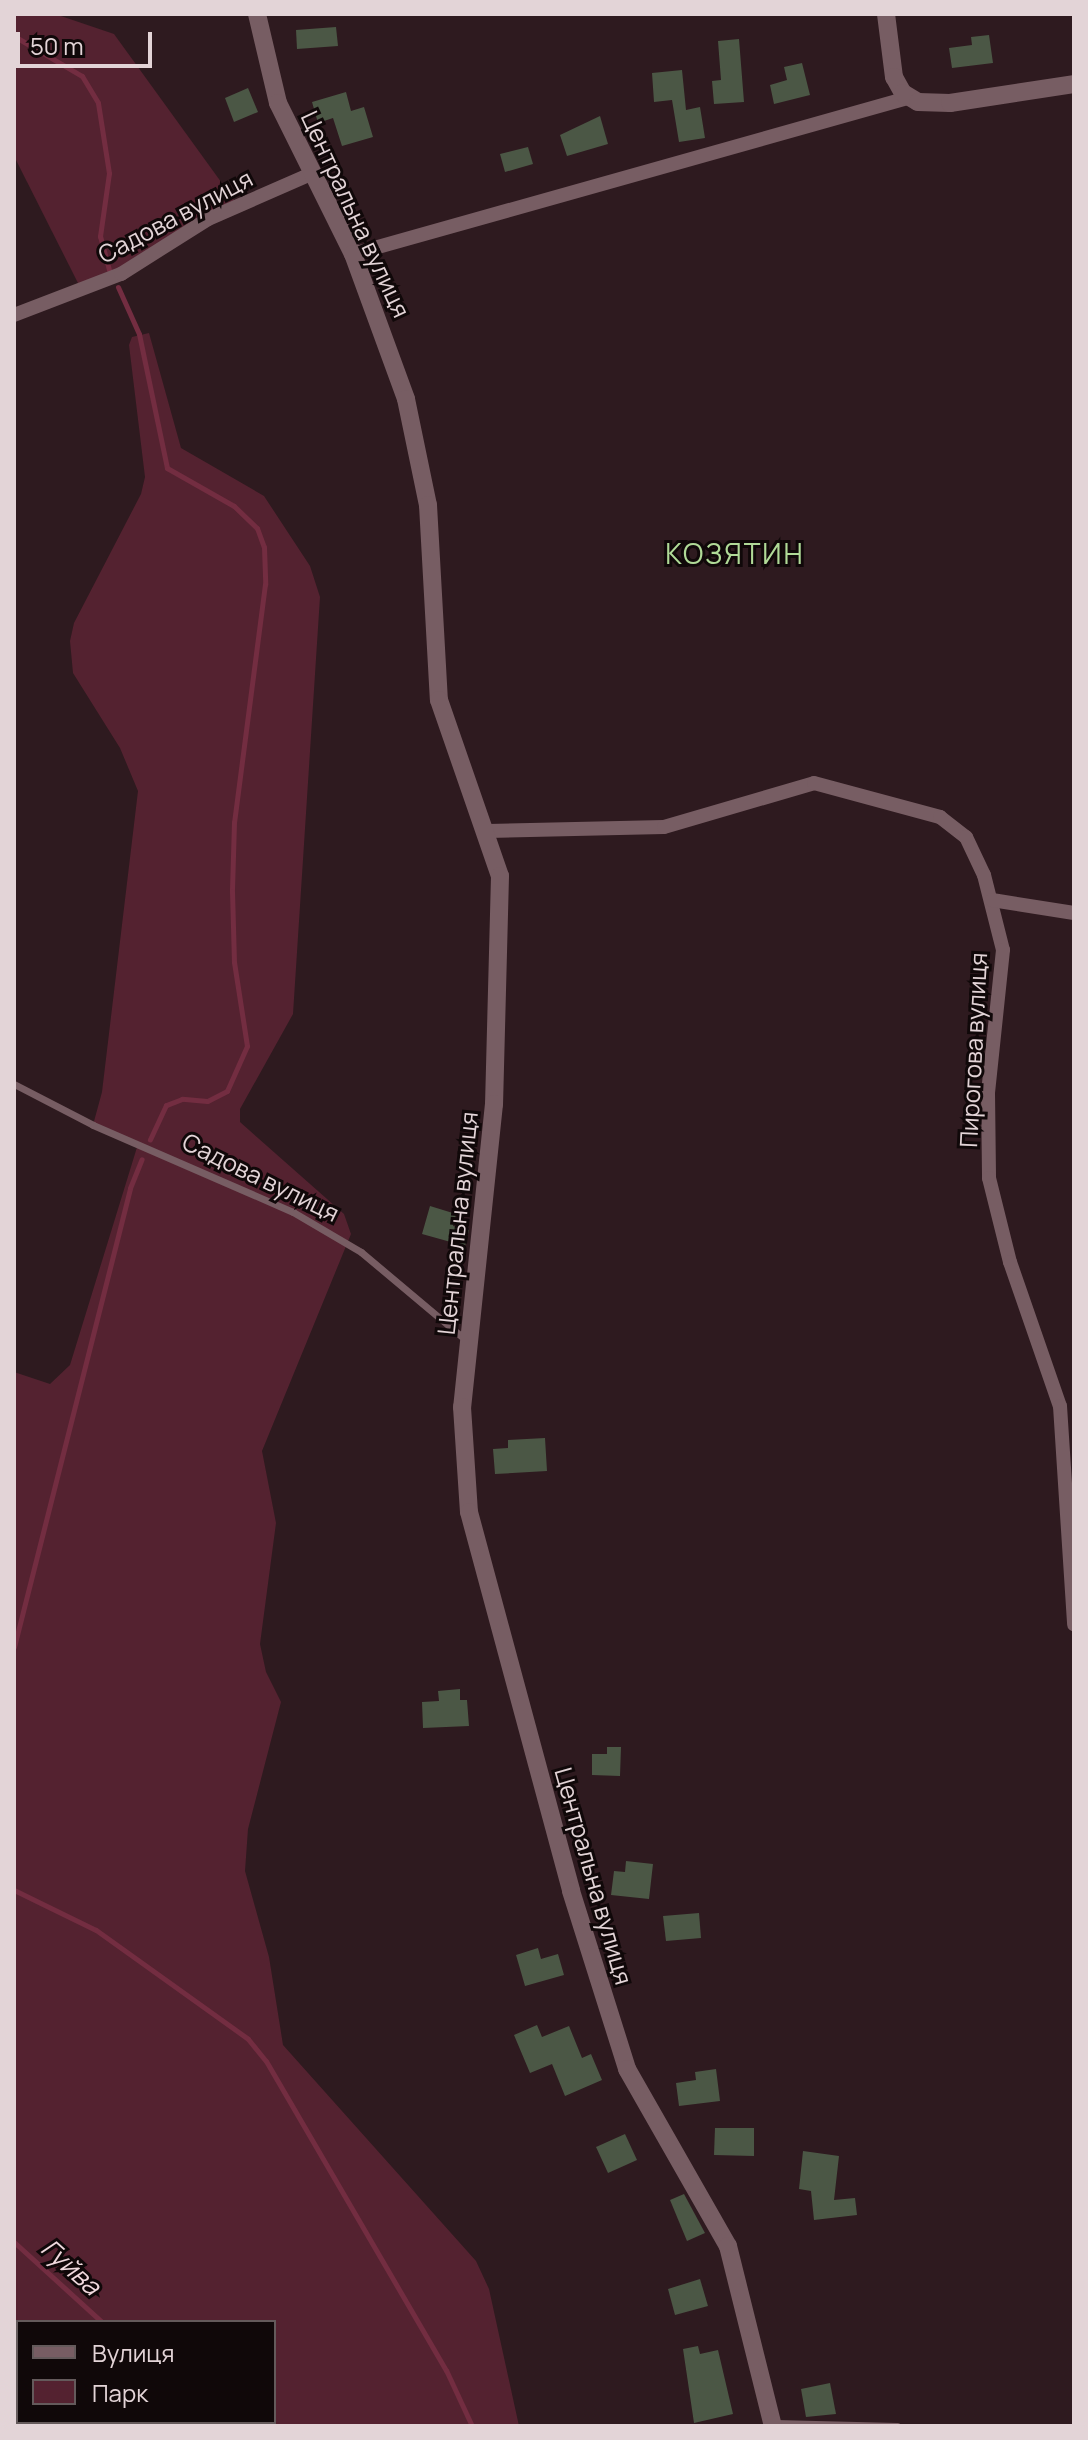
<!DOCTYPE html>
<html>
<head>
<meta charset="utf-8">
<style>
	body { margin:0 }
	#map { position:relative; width:1088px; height:2440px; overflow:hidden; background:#2e1a1f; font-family:Manrope,sans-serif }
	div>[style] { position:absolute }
	.green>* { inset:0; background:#542230 }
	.stream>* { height:5px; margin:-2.5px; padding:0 2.5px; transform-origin:2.5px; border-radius:2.5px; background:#732d41 }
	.building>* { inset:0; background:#4b5745 }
	.service>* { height:7px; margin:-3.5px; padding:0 3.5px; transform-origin:3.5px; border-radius:3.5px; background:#775d63 }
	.minor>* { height:14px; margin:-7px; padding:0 7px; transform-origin:7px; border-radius:7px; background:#775d63 }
	.tertiary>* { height:18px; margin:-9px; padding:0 9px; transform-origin:9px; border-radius:9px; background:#775d63 }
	span { translate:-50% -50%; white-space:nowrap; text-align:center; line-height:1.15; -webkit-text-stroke:6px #100809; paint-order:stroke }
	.street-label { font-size:24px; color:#e3d4d7 }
	.water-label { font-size:26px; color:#f0d9de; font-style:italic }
	.quarter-label { font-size:28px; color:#b0da97; letter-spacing:2px }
	.frame { position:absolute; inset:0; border:16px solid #e3d4d7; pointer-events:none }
	.legend { position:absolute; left:16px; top:2320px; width:260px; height:104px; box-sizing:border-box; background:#100809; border:2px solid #645a5b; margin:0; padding:10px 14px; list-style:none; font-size:24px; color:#e3d4d7 }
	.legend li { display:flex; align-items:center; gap:16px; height:40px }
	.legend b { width:40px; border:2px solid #645a5b }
	.scale { position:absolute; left:16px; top:32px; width:136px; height:36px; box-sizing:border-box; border:4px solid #e3d4d7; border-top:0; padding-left:10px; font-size:24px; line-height:28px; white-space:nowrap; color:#e3d4d7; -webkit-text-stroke:6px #100809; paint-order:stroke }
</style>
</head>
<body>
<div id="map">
	<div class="green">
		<div style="clip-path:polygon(14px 14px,55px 14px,114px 34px,237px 204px,81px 289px,14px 156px)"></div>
		<div style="clip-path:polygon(evenodd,149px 333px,181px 448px,264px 496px,310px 566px,320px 597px,293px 1014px,240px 1109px,240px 1122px,344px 1214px,351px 1234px,262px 1451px,276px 1523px,260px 1644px,266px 1672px,281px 1702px,248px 1829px,245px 1871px,269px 1957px,283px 2045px,476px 2261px,489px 2289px,519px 2426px,14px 2426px,14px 1372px,50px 1384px,70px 1365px,138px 1144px,93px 1125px,102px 1092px,138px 791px,120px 748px,73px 673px,70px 641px,74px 623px,141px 494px,145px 477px,129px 345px,132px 337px,149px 333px,18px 2322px,274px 2322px,274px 2422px,18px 2422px,18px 2322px)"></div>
	</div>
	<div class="stream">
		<div style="left:14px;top:36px;width:79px;rotate:30.5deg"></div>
		<div style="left:82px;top:76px;width:31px;rotate:59deg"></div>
		<div style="left:98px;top:103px;width:71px;rotate:81.1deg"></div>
		<div style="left:109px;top:173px;width:64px;rotate:98.1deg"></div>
		<div style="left:100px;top:236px;width:35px;rotate:75deg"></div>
		<div style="left:118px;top:287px;width:51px;rotate:65.9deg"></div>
		<div style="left:139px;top:334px;width:137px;rotate:78.2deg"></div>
		<div style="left:167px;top:468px;width:77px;rotate:29.6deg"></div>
		<div style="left:234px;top:506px;width:32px;rotate:44deg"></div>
		<div style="left:257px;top:528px;width:20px;rotate:70deg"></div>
		<div style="left:264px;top:547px;width:37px;rotate:88deg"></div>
		<div style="left:265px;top:584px;width:240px;rotate:97.4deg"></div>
		<div style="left:234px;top:822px;width:69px;rotate:91.7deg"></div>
		<div style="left:232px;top:891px;width:71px;rotate:88.4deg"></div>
		<div style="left:234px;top:962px;width:85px;rotate:81.2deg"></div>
		<div style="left:247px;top:1046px;width:49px;rotate:114deg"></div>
		<div style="left:227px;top:1091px;width:22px;rotate:153deg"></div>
		<div style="left:207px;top:1101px;width:25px;rotate:-175deg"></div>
		<div style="left:182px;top:1099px;width:17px;rotate:159deg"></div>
		<div style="left:166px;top:1105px;width:38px;rotate:115deg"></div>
		<div style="left:14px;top:1647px;width:473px;rotate:-75.8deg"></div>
		<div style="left:130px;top:1188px;width:31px;rotate:-68deg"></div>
		<div style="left:14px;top:1890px;width:91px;rotate:26deg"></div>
		<div style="left:96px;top:1930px;width:187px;rotate:35.6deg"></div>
		<div style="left:248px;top:2039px;width:28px;rotate:51deg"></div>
		<div style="left:266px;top:2061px;width:358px;rotate:59.8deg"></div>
		<div style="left:446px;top:2370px;width:62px;rotate:65.1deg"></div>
		<div style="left:14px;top:2242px;width:119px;rotate:42.3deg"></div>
		<div style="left:160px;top:2426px;width:4px;rotate:-90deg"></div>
	</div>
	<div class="building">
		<div style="clip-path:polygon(336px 27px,338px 46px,297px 49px,296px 30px)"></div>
		<div style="clip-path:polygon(989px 35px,993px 63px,952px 68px,949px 48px,972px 45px,971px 37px)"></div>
		<div style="clip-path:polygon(739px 39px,744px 102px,714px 104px,712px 81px,721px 80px,718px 41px)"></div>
		<div style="clip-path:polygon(802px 63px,810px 95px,774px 104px,770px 85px,787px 80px,784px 67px)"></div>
		<div style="clip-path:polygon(682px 70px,686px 110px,700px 107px,705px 138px,679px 142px,672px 100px,654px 102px,652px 73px)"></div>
		<div style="clip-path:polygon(248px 88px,258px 112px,234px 122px,225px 98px)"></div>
		<div style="clip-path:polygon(346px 92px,351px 111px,364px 107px,373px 137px,342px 146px,333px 118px,318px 123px,312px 102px)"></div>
		<div style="clip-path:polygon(600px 116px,608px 144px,567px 156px,560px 135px)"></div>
		<div style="clip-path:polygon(528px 147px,533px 164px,505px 172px,500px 154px)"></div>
		<div style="clip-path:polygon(430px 1206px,456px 1214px,453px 1226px,469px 1230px,465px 1246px,422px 1234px)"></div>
		<div style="clip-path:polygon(545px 1438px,547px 1471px,495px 1474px,493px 1449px,508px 1448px,508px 1440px)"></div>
		<div style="clip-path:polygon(460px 1689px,460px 1700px,467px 1700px,469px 1726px,423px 1728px,422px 1702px,439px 1701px,438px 1691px)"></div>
		<div style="clip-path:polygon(607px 1747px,621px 1747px,620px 1776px,592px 1775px,592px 1754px,607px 1754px)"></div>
		<div style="clip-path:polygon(626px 1861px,653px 1864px,649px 1899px,611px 1895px,614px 1871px,625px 1872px)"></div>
		<div style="clip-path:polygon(699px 1913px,701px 1938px,666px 1941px,663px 1916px)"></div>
		<div style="clip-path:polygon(538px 1948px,541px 1959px,558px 1954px,564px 1975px,525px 1986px,516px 1955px)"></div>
		<div style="clip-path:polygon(537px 2025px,542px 2037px,569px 2026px,582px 2058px,591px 2054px,602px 2080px,565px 2096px,552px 2064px,530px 2073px,514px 2035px)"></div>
		<div style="clip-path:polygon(716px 2069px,720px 2101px,679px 2106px,676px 2083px,696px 2080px,695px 2072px)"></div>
		<div style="clip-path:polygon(715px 2128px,754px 2128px,754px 2156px,714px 2155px)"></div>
		<div style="clip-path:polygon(625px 2134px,637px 2160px,608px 2173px,596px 2147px)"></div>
		<div style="clip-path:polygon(803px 2151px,839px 2156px,834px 2200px,855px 2198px,857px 2215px,814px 2220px,811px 2191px,799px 2189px)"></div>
		<div style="clip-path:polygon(684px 2194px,705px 2233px,687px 2241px,670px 2200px)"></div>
		<div style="clip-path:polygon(700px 2279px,708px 2306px,675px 2315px,668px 2289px)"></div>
		<div style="clip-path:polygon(698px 2346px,700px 2354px,718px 2350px,733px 2414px,694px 2423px,683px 2349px)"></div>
		<div style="clip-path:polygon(830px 2383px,836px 2414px,806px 2417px,801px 2389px)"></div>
	</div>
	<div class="service">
		<div style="left:14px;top:1084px;width:89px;rotate:27.4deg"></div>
		<div style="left:93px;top:1125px;width:218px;rotate:23.5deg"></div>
		<div style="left:293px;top:1212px;width:79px;rotate:30.5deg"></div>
		<div style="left:361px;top:1252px;width:137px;rotate:40deg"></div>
		<div style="left:775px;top:2423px;width:122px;rotate:1.4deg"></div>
	</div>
	<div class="minor">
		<div style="left:353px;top:254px;width:577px;rotate:-15.7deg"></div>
		<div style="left:14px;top:315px;width:115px;rotate:-21deg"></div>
		<div style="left:121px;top:274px;width:103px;rotate:-32.3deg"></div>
		<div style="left:208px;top:219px;width:112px;rotate:-23.6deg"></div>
		<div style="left:488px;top:831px;width:176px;rotate:-1.3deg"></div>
		<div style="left:664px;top:827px;width:156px;rotate:-16.3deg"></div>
		<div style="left:814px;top:783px;width:131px;rotate:15.1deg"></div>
		<div style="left:940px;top:817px;width:33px;rotate:38deg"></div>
		<div style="left:966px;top:837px;width:42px;rotate:64.7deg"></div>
		<div style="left:984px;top:875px;width:77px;rotate:75.8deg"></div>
		<div style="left:1003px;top:950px;width:144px;rotate:96deg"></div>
		<div style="left:988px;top:1093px;width:85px;rotate:89.3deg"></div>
		<div style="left:989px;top:1178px;width:87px;rotate:76deg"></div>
		<div style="left:1010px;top:1262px;width:152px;rotate:70.9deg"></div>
		<div style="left:1060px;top:1406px;width:219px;rotate:86.3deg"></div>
		<div style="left:992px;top:900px;width:83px;rotate:9deg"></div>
	</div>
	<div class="tertiary">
		<div style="left:257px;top:14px;width:91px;rotate:76.7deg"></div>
		<div style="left:278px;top:103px;width:169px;rotate:63.6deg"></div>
		<div style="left:353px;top:254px;width:154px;rotate:69.9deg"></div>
		<div style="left:406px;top:399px;width:108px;rotate:78.3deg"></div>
		<div style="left:428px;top:505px;width:195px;rotate:86.8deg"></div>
		<div style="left:439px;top:700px;width:186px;rotate:70.9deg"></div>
		<div style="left:500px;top:876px;width:228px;rotate:91.5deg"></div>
		<div style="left:494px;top:1104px;width:305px;rotate:96deg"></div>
		<div style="left:462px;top:1407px;width:105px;rotate:86.2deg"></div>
		<div style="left:469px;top:1512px;width:392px;rotate:74.9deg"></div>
		<div style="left:571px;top:1891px;width:187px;rotate:72.5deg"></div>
		<div style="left:627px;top:2069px;width:204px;rotate:60.3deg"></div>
		<div style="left:728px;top:2246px;width:186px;rotate:76deg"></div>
		<div style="left:886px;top:14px;width:64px;rotate:82.8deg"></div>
		<div style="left:894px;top:77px;width:18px;rotate:61deg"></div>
		<div style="left:903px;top:93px;width:17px;rotate:31deg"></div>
		<div style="left:918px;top:102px;width:32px;rotate:2deg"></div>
		<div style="left:950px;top:103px;width:125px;rotate:-8.7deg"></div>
	</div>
	<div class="street-label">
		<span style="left:356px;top:214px;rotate:65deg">Центральна вулиця</span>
		<span style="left:175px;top:216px;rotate:-28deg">Садова вулиця</span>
		<span style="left:973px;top:1050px;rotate:-87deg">Пирогова вулиця</span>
		<span style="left:261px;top:1177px;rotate:26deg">Садова вулиця</span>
		<span style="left:457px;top:1223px;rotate:-84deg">Центральна вулиця</span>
		<span style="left:594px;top:1876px;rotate:74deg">Центральна вулиця</span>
	</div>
	<div class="water-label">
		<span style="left:71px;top:2267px;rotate:42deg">Гуйва</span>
	</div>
	<div class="quarter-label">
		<span style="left:735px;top:553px">КОЗЯТИН</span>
	</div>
	<div class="frame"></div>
	<ul class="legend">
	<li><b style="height:10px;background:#775d63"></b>Вулиця</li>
	<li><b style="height:22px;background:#542230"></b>Парк</li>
	</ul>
	<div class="scale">50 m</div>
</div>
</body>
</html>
